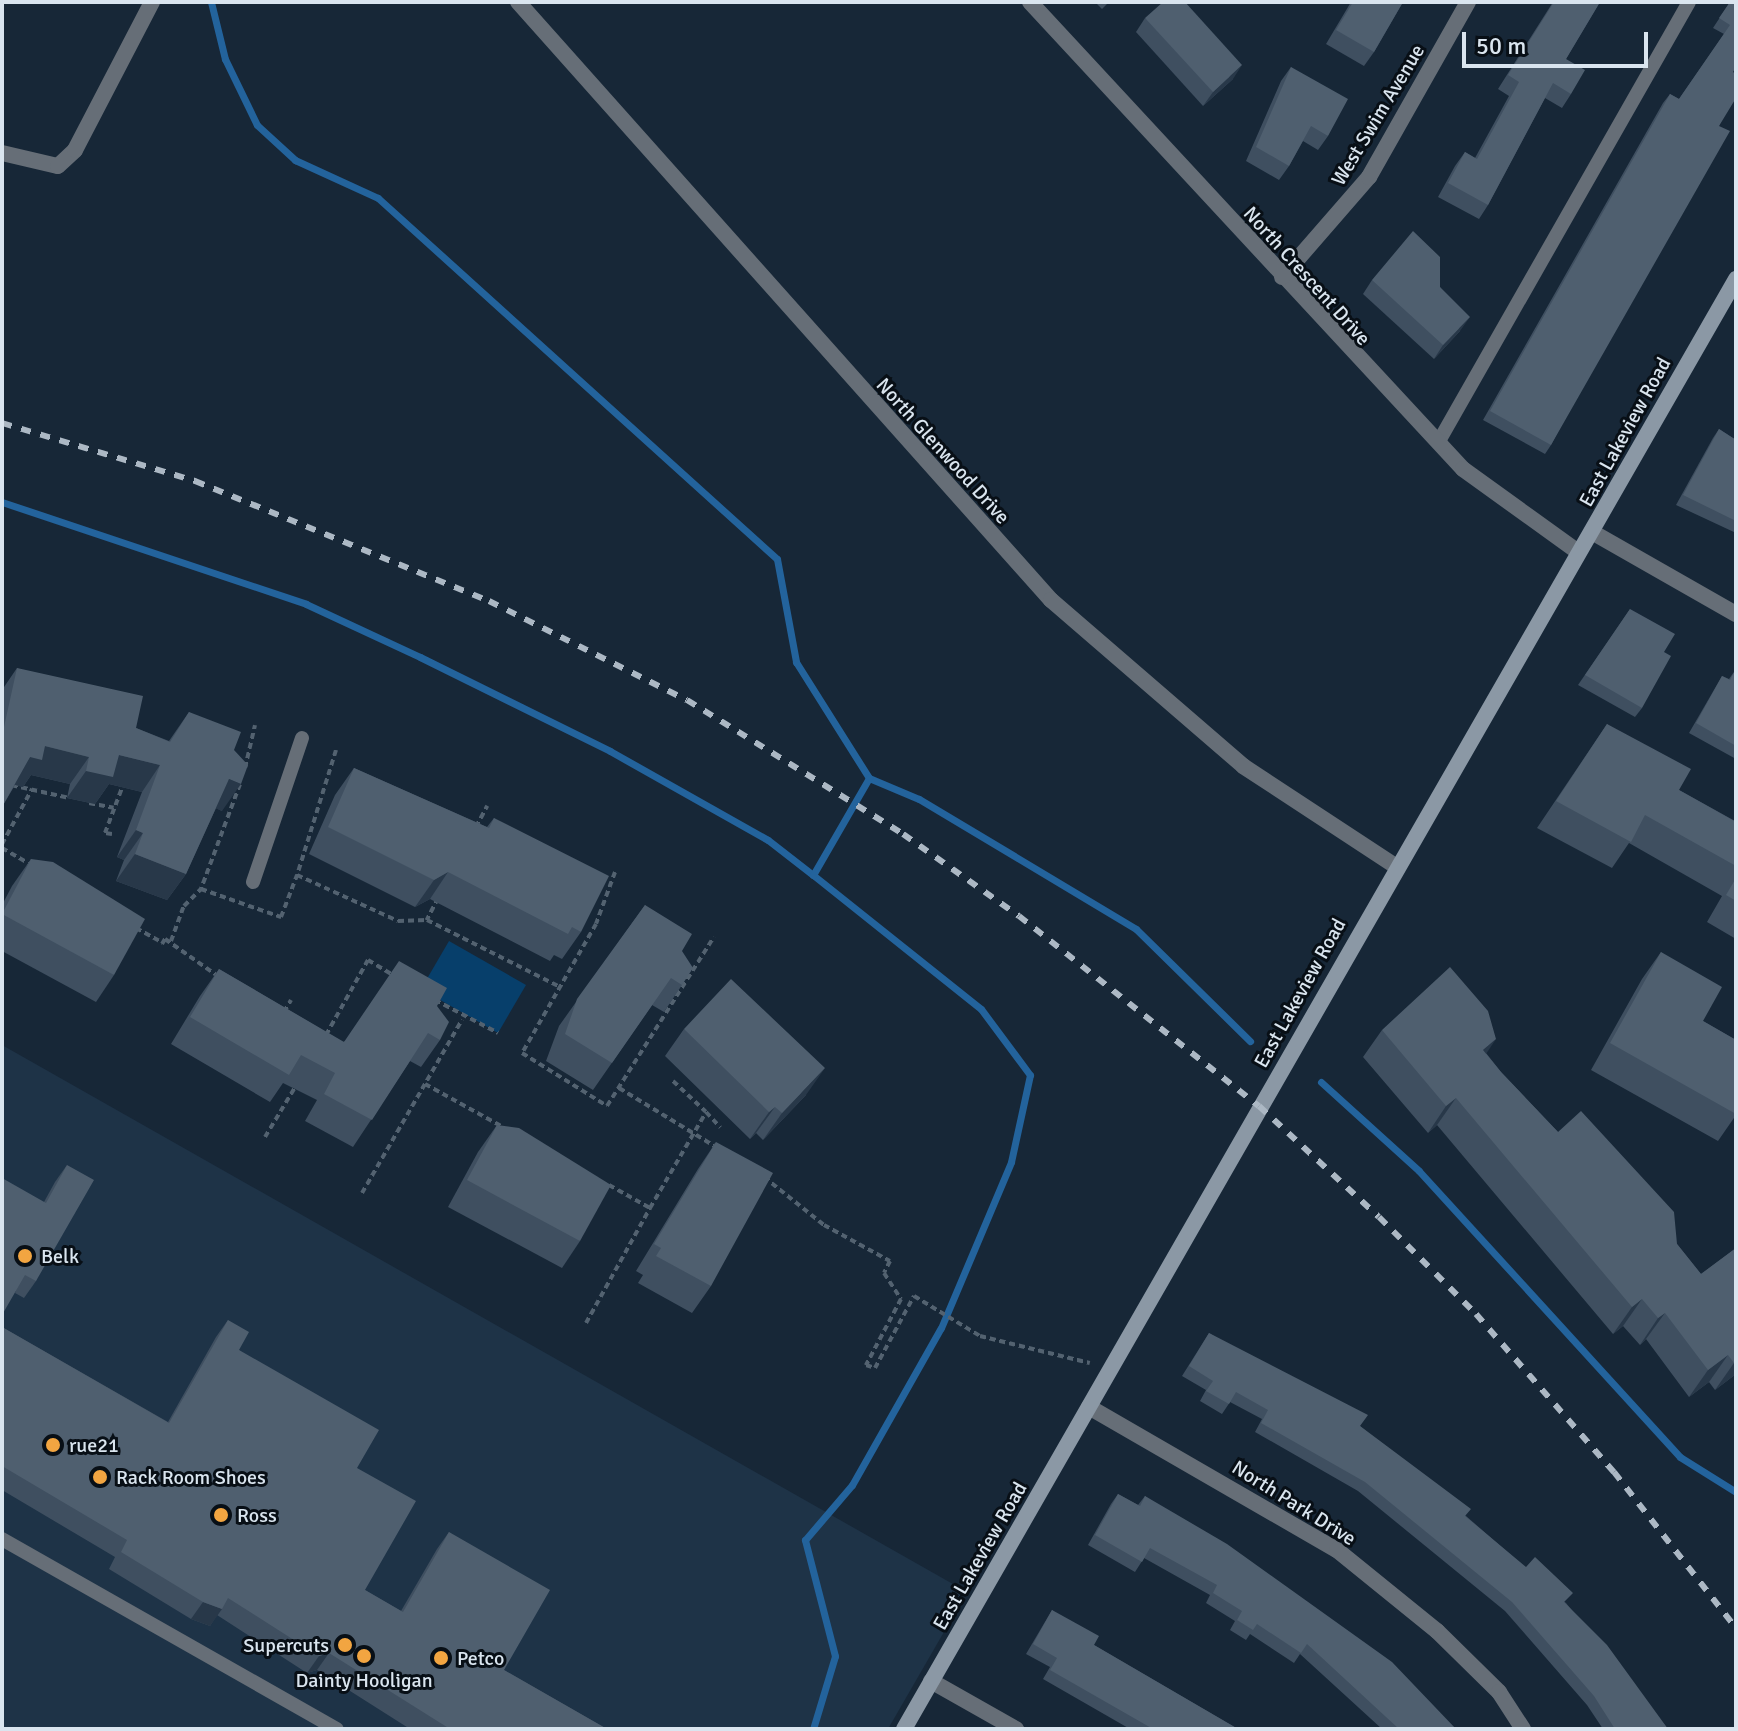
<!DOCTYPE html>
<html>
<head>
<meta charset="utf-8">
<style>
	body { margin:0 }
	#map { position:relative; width:1738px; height:1731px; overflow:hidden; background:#172737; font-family:Signika,sans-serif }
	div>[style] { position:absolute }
	.built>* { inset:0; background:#1e3347 }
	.green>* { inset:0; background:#073f6b }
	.stream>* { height:7px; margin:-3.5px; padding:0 3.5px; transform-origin:3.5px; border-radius:3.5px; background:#23639c }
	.path>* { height:4px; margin-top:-2px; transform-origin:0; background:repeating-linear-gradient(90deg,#536270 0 6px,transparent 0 10px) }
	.service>* { height:14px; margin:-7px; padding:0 7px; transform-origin:7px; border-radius:7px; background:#666e77 }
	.minor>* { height:16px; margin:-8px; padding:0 8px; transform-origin:8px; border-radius:8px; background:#666e77 }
	.secondary>* { height:16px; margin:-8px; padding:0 8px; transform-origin:8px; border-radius:8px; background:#8b98a5 }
	.rail>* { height:6px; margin-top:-3px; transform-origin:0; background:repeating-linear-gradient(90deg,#acb8c4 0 10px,transparent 0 20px) }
	.wall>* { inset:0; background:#3f4f60 }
	.shaded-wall>* { inset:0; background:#283849 }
	.building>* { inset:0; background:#4f5f6f }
	.dots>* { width:22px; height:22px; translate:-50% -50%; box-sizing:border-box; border:4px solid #080f16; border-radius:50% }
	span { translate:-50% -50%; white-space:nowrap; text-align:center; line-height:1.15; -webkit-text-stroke:6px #080f16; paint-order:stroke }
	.street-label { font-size:20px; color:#dae5ef }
	.poi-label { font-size:20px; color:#dae5ef }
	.left { translate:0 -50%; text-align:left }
	.right { translate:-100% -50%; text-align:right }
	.frame { position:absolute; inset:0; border:4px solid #dae5ef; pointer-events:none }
	.scale { position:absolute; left:1462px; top:32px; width:186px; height:36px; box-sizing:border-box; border:4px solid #dae5ef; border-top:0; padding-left:10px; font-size:24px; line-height:28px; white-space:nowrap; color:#dae5ef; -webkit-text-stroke:6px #080f16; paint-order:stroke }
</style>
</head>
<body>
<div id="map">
	<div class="built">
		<div style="clip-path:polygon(2px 1045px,967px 1592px,888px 1729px,2px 1729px)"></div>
	</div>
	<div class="green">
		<div style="clip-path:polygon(449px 941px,526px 985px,498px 1033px,421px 989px)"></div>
	</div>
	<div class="stream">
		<div style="left:211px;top:2px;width:59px;rotate:76.2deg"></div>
		<div style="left:225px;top:59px;width:73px;rotate:64.1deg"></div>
		<div style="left:257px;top:125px;width:52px;rotate:42.6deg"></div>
		<div style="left:295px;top:160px;width:91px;rotate:24.6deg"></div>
		<div style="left:378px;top:198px;width:538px;rotate:42.14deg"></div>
		<div style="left:777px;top:559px;width:105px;rotate:79.5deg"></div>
		<div style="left:796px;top:662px;width:137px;rotate:57.8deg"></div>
		<div style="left:869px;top:778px;width:54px;rotate:22.8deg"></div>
		<div style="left:919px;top:799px;width:253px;rotate:30.9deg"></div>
		<div style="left:1136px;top:929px;width:160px;rotate:44.5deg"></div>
		<div style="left:2px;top:502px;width:321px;rotate:18.5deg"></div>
		<div style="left:306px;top:604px;width:126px;rotate:24.9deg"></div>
		<div style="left:420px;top:657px;width:212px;rotate:26.3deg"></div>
		<div style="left:610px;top:751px;width:181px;rotate:29.4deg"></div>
		<div style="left:768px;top:840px;width:57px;rotate:37.9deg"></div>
		<div style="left:1321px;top:1082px;width:132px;rotate:42.2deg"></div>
		<div style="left:1419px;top:1171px;width:387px;rotate:47.6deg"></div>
		<div style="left:1680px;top:1457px;width:66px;rotate:32deg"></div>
		<div style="left:813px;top:1729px;width:76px;rotate:-73.2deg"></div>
		<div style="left:835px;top:1656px;width:120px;rotate:-104.5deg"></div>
		<div style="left:805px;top:1540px;width:72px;rotate:-49.5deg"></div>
		<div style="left:852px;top:1485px;width:180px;rotate:-60.5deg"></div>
		<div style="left:941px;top:1328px;width:180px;rotate:-67.1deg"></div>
		<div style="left:1011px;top:1162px;width:89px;rotate:-77.7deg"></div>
		<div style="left:1030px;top:1075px;width:82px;rotate:-126.6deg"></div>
		<div style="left:981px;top:1009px;width:215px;rotate:-141.4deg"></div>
		<div style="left:813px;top:875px;width:112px;rotate:-60deg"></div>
	</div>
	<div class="path">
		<div style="left:336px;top:750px;width:131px;rotate:107.3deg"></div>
		<div style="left:297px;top:875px;width:111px;rotate:24.5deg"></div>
		<div style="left:398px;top:921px;width:29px;rotate:-2deg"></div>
		<div style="left:245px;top:768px;width:44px;rotate:-76.9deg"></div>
		<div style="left:2px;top:783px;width:69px;rotate:12.6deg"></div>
		<div style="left:240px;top:784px;width:112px;rotate:110.4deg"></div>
		<div style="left:201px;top:889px;width:85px;rotate:19.3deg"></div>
		<div style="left:281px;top:917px;width:45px;rotate:-69.1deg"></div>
		<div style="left:89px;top:803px;width:25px;rotate:11deg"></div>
		<div style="left:476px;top:827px;width:24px;rotate:-62deg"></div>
		<div style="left:112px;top:834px;width:7px;rotate:-172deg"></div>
		<div style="left:105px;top:833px;width:51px;rotate:-69.4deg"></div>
		<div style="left:2px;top:844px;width:63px;rotate:-61.4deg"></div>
		<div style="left:2px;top:848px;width:36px;rotate:30deg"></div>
		<div style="left:615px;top:872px;width:55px;rotate:110.1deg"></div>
		<div style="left:596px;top:924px;width:149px;rotate:119.8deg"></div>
		<div style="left:522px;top:1053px;width:100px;rotate:31.9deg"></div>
		<div style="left:607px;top:1106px;width:200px;rotate:-57.7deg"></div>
		<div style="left:438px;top:898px;width:25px;rotate:117deg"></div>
		<div style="left:427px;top:920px;width:149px;rotate:26.7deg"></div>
		<div style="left:136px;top:928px;width:31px;rotate:29deg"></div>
		<div style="left:171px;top:941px;width:37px;rotate:-70deg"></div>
		<div style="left:184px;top:906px;width:24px;rotate:-45deg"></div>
		<div style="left:162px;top:944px;width:6px;rotate:-59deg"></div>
		<div style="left:165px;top:939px;width:66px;rotate:35.1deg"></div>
		<div style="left:435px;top:1000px;width:71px;rotate:27.6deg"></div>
		<div style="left:284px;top:1012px;width:14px;rotate:-60deg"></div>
		<div style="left:326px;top:1035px;width:86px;rotate:-60.8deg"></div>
		<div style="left:368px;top:960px;width:29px;rotate:31deg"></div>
		<div style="left:673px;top:1081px;width:45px;rotate:43.2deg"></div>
		<div style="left:425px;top:1084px;width:89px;rotate:28.9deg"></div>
		<div style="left:619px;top:1088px;width:114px;rotate:31.3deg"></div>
		<div style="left:265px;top:1137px;width:62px;rotate:-58.9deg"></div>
		<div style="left:764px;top:1177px;width:77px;rotate:38.7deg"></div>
		<div style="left:824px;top:1225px;width:75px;rotate:28.6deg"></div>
		<div style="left:890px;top:1261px;width:13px;rotate:117deg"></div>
		<div style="left:884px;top:1273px;width:31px;rotate:57deg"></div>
		<div style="left:901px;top:1299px;width:75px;rotate:117.9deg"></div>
		<div style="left:866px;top:1365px;width:9px;rotate:18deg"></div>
		<div style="left:875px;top:1368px;width:82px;rotate:-61.6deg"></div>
		<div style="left:914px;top:1296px;width:77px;rotate:31.2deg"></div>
		<div style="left:980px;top:1336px;width:113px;rotate:13.8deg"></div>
		<div style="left:609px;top:1185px;width:47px;rotate:29.3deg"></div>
		<div style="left:650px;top:1208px;width:111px;rotate:-59.7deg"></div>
		<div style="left:706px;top:1112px;width:21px;rotate:47deg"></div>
		<div style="left:362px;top:1193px;width:200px;rotate:-60deg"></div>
		<div style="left:586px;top:1323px;width:132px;rotate:-60.9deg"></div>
	</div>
	<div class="service">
		<div style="left:1439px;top:441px;width:505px;rotate:-60.34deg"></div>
		<div style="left:253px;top:882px;width:152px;rotate:-71.2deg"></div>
		<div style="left:2px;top:1539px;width:385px;rotate:29.6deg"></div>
	</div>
	<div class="minor">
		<div style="left:518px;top:2px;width:801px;rotate:48.29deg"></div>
		<div style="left:1051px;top:600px;width:254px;rotate:40.8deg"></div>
		<div style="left:1243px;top:766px;width:182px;rotate:33.3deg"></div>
		<div style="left:1030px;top:2px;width:637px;rotate:47.16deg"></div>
		<div style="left:1463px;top:469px;width:142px;rotate:35.8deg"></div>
		<div style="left:2px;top:153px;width:57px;rotate:13.1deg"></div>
		<div style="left:58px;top:166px;width:23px;rotate:-43deg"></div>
		<div style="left:75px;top:150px;width:167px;rotate:-62.5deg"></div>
		<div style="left:1282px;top:277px;width:133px;rotate:-49deg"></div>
		<div style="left:1369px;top:177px;width:201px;rotate:-60.5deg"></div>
		<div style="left:1592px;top:532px;width:166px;rotate:29.7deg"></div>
		<div style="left:1089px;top:1407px;width:286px;rotate:30deg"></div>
		<div style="left:1337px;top:1550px;width:129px;rotate:39deg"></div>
		<div style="left:1437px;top:1631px;width:87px;rotate:44.5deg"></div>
		<div style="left:1499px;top:1692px;width:44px;rotate:57deg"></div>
		<div style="left:931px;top:1681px;width:98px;rotate:29.5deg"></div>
	</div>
	<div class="secondary">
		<div style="left:904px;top:1729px;width:1672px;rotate:-60.15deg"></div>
	</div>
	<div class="rail">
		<div style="left:2px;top:423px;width:202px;rotate:16.7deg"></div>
		<div style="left:195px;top:481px;width:318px;rotate:22.2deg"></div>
		<div style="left:489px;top:601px;width:221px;rotate:26.6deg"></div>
		<div style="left:687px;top:700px;width:254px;rotate:31.8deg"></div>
		<div style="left:903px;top:834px;width:142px;rotate:35.3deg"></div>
		<div style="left:1019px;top:916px;width:306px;rotate:38.4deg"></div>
		<div style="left:1259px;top:1106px;width:163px;rotate:42.8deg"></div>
		<div style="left:1379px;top:1217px;width:137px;rotate:45deg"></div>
		<div style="left:1476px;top:1314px;width:210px;rotate:48.9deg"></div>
		<div style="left:1614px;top:1472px;width:198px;rotate:52deg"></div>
	</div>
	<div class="wall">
		<div style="clip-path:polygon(1095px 2px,1109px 2px,1102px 9px)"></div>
		<div style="clip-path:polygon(1351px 2px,1403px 2px,1374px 52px,1364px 66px,1326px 44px)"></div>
		<div style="clip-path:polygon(1553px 2px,1600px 2px,1566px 59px,1571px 94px,1562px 108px,1545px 98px,1488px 205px,1479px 219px,1438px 197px,1455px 166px,1465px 152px,1475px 158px,1509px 96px,1498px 89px)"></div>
		<div style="clip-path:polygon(1730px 2px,1733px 72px,1719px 126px,1551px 445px,1545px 454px,1483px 420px,1663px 103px,1670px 94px,1679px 99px,1724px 34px,1713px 28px)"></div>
		<div style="clip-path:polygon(1145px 18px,1233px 79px,1203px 106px,1136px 32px)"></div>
		<div style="clip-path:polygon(1291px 67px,1328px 136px,1318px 150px,1303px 141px,1289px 166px,1279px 180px,1246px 161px,1281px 81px)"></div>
		<div style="clip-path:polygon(1372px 280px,1440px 287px,1460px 331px,1434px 359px,1363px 294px)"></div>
		<div style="clip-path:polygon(1719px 429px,1736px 440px,1736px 533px,1676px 505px,1713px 438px)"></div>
		<div style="clip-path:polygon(1630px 609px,1642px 708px,1635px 717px,1578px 685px)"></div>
		<div style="clip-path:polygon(17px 668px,136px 728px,169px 741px,189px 712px,234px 750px,222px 811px,216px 808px,186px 874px,167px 900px,116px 881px,124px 860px,117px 857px,142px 792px,109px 784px,95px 804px,67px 798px,70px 784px,31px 775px,23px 787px,15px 785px,2px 807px,2px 690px)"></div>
		<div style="clip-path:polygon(1736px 669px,1736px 759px,1689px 733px,1722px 676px,1729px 679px)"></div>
		<div style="clip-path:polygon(1607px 724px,1679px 790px,1735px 821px,1736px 820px,1736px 939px,1707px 922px,1722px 896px,1629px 843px,1612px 868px,1537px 828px)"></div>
		<div style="clip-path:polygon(354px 768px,487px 827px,494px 818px,581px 932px,562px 959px,554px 955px,550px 961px,430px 899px,415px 907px,309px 854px,335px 795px)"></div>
		<div style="clip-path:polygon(31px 859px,114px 975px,96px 1002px,2px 951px,2px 905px,12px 886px)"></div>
		<div style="clip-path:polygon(645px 905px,682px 951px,682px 985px,664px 1012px,652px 1005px,593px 1090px,546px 1061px,559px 1026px)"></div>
		<div style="clip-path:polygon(1661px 952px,1703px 1021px,1736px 1040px,1736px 1115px,1718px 1141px,1591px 1070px,1642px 979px)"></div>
		<div style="clip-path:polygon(219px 969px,343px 1042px,437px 1006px,440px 1040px,421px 1067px,410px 1061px,353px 1147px,305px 1121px,317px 1100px,283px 1083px,270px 1102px,171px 1044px,200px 996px)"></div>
		<div style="clip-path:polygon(684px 1029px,806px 1095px,763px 1140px,756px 1133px,750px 1139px,665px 1056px)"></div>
		<div style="clip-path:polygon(1382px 1030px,1486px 1053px,1501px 1072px,1558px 1132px,1677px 1244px,1701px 1274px,1736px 1248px,1736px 1374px,1715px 1390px,1709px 1382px,1689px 1397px,1646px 1339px,1640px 1345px,1623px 1326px,1613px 1334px,1437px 1125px,1428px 1133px,1363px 1057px)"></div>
		<div style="clip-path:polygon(497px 1125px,580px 1241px,562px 1268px,448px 1207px,478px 1152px)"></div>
		<div style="clip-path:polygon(716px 1142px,711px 1286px,692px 1313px,638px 1283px,643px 1275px,636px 1271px,698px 1169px)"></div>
		<div style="clip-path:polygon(67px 1165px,36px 1281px,24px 1298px,15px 1293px,44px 1202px,55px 1182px)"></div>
		<div style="clip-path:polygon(228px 1320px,239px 1350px,357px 1468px,365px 1590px,401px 1611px,437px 1549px,449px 1532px,504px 1670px,607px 1729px,410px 1729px,317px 1670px,307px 1673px,217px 1615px,210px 1626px,191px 1619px,109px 1569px,115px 1557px,2px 1490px,2px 1327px,168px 1422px,216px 1337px)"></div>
		<div style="clip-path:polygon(1209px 1333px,1360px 1426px,1466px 1516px,1566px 1603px,1668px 1729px,1603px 1729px,1587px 1705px,1505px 1611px,1358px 1491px,1255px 1432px,1262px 1419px,1230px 1402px,1222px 1414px,1200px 1401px,1206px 1390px,1182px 1376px)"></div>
		<div style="clip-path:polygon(1118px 1494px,1138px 1505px,1145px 1496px,1456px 1729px,1382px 1729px,1300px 1654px,1294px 1663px,1250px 1634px,1246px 1640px,1230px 1630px,1235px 1621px,1206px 1603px,1210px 1595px,1144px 1558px,1135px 1572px,1088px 1545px,1111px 1504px)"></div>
		<div style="clip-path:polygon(1052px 1610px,1094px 1645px,1238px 1729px,1130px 1729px,1043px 1679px,1050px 1667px,1026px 1654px)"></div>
	</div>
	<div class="shaded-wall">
		<div style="clip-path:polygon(1242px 65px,1233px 79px,1203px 106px,1213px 92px)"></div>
		<div style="clip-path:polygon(1470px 317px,1460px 331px,1434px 359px,1443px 345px)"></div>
		<div style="clip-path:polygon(45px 746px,89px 757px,70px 784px,31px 775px,23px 787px,12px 784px,30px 757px)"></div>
		<div style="clip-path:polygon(119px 755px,160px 765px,142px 792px,109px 784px,95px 804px,67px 798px,86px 771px)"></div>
		<div style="clip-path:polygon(229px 779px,241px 784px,222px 811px,210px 806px)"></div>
		<div style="clip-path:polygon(136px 830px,143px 833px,124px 860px,117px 857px)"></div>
		<div style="clip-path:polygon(135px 854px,186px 874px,167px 900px,116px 881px)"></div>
		<div style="clip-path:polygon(448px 872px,430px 899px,415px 907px,434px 880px)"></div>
		<div style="clip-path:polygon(1496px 1039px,1478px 1066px,1483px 1050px)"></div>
		<div style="clip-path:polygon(825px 1068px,806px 1095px,763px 1140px,782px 1113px)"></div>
		<div style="clip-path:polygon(1456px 1098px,1437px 1125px,1428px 1133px,1446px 1106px)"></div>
		<div style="clip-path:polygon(775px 1107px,756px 1133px,750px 1139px,769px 1112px)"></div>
		<div style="clip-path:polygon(1642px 1299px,1623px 1326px,1613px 1334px,1632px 1307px)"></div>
		<div style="clip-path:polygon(1665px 1313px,1646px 1339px,1640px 1345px,1658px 1318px)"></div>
		<div style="clip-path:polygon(1728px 1355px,1709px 1382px,1689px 1397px,1708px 1370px)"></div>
		<div style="clip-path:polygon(1736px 1362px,1736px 1374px,1715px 1390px,1734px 1363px)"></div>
		<div style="clip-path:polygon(203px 1602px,222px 1609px,210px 1626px,191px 1619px)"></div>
		<div style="clip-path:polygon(329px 1653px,317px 1670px,307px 1673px,319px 1656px)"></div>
	</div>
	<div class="building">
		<div style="clip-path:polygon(1163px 2px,1185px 2px,1242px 65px,1213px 92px,1145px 18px)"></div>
		<div style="clip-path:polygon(1353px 2px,1403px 2px,1374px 52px,1336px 30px)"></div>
		<div style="clip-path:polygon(1554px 2px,1600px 2px,1566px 59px,1585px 70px,1571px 94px,1553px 83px,1488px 205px,1448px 183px,1465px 152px,1477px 159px,1519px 82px,1508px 75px)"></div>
		<div style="clip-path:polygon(1730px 2px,1736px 2px,1736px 67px,1733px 72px,1736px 74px,1736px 98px,1719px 126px,1730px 131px,1551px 445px,1490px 411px,1670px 94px,1679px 99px,1730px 25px,1719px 18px)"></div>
		<div style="clip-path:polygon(1291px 67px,1348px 99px,1328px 136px,1311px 126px,1289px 166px,1256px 147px)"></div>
		<div style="clip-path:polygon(1413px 231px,1440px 257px,1440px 287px,1470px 317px,1443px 345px,1372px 280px)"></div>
		<div style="clip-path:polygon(1719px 429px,1736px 440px,1736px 521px,1683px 495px)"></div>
		<div style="clip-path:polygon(1630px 609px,1675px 634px,1664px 652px,1671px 656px,1642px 708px,1585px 675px)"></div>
		<div style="clip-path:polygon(17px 668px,143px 696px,136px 728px,170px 742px,189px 712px,241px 732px,234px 750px,248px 765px,241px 784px,229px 779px,186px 874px,135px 854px,143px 833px,136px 830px,160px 765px,119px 755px,113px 777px,86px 771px,89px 757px,45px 746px,42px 760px,30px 757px,2px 807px,2px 736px)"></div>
		<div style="clip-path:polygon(1736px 669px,1736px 746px,1696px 723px,1722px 676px,1730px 680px)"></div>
		<div style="clip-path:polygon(1607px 724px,1691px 769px,1679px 790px,1736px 822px,1736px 866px,1645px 815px,1631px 842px,1556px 801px)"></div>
		<div style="clip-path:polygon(354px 768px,489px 828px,494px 818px,609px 876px,581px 932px,572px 927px,568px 934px,448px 872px,434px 880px,328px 827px)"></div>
		<div style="clip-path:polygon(31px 859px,53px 862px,145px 919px,114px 975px,2px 914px)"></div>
		<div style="clip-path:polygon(1736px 878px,1736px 901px,1726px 895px)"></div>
		<div style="clip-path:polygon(645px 905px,692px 934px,682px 951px,693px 968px,682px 985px,671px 978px,612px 1063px,565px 1034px,577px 999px)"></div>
		<div style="clip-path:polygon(1661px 952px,1722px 987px,1703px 1021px,1736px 1040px,1736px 1114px,1610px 1043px)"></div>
		<div style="clip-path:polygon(399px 961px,447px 988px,437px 1006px,449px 1022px,440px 1040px,428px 1033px,372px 1120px,324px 1094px,335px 1073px,301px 1055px,289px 1075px,190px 1017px,219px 969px,344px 1042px)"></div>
		<div style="clip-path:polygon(1450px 967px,1488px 1011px,1496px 1039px,1483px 1050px,1501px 1072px,1558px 1132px,1581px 1111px,1674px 1212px,1677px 1244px,1701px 1274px,1736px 1248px,1736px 1362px,1734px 1363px,1728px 1355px,1708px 1370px,1665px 1313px,1658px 1318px,1642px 1299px,1632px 1307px,1456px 1098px,1446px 1106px,1382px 1030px)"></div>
		<div style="clip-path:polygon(731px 979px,825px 1068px,782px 1113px,775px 1107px,769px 1112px,684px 1029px)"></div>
		<div style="clip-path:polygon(497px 1125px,519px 1128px,611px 1185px,580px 1241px,467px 1180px)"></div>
		<div style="clip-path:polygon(716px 1142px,773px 1173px,711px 1286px,656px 1256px,661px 1248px,654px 1244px)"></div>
		<div style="clip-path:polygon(67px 1165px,94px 1180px,36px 1281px,25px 1275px,2px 1315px,2px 1178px,46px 1203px)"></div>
		<div style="clip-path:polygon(228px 1320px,249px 1332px,239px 1350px,379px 1430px,357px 1468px,416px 1501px,365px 1590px,403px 1612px,449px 1532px,550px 1590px,504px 1670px,607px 1729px,450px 1729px,329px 1653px,319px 1656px,228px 1598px,222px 1609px,203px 1602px,121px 1552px,127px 1540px,2px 1466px,2px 1327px,169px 1423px)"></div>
		<div style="clip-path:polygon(1209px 1333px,1368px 1415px,1360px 1426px,1471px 1509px,1465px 1516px,1526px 1567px,1535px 1557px,1573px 1593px,1564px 1602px,1607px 1645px,1668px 1729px,1615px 1729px,1594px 1696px,1512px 1602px,1365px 1482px,1261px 1423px,1268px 1410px,1236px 1392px,1229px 1404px,1206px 1391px,1213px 1381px,1189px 1366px)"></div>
		<div style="clip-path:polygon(1118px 1494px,1140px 1506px,1145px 1496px,1227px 1544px,1392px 1662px,1456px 1729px,1399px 1729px,1307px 1644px,1301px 1653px,1257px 1624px,1253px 1630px,1237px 1620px,1242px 1611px,1213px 1593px,1217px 1585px,1150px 1548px,1142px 1562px,1095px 1535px)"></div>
		<div style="clip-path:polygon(1052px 1610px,1099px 1636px,1094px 1645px,1238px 1729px,1153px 1729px,1050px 1670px,1057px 1658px,1033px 1644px)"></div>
	</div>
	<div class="dots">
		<div style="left:25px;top:1256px;background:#f2a541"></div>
		<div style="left:53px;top:1445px;background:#f2a541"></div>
		<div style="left:100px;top:1477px;background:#f2a541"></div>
		<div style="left:221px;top:1515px;background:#f2a541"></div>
		<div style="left:345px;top:1645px;background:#f2a541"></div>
		<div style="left:364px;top:1656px;background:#f2a541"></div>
		<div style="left:441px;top:1658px;background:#f2a541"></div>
	</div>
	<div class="street-label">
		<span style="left:1378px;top:115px;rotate:-59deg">West Swim Avenue</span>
		<span style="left:1307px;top:276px;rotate:48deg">North Crescent Drive</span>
		<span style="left:1625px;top:432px;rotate:-61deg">East Lakeview Road</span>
		<span style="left:943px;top:451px;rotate:48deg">North Glenwood Drive</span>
		<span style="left:1300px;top:993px;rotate:-61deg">East Lakeview Road</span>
		<span style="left:1294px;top:1503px;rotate:32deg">North Park Drive</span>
		<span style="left:980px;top:1556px;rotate:-60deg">East Lakeview Road</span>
	</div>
	<div class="poi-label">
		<span class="left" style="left:41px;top:1256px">Belk</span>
		<span class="left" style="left:69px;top:1445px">rue21</span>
		<span class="left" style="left:116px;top:1477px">Rack Room Shoes</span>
		<span class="left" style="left:237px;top:1515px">Ross</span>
		<span class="right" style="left:329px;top:1645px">Supercuts</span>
		<span class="left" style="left:457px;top:1658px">Petco</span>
		<span style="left:364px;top:1680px">Dainty Hooligan</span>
	</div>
	<div class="frame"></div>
	<div class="scale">50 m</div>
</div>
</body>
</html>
